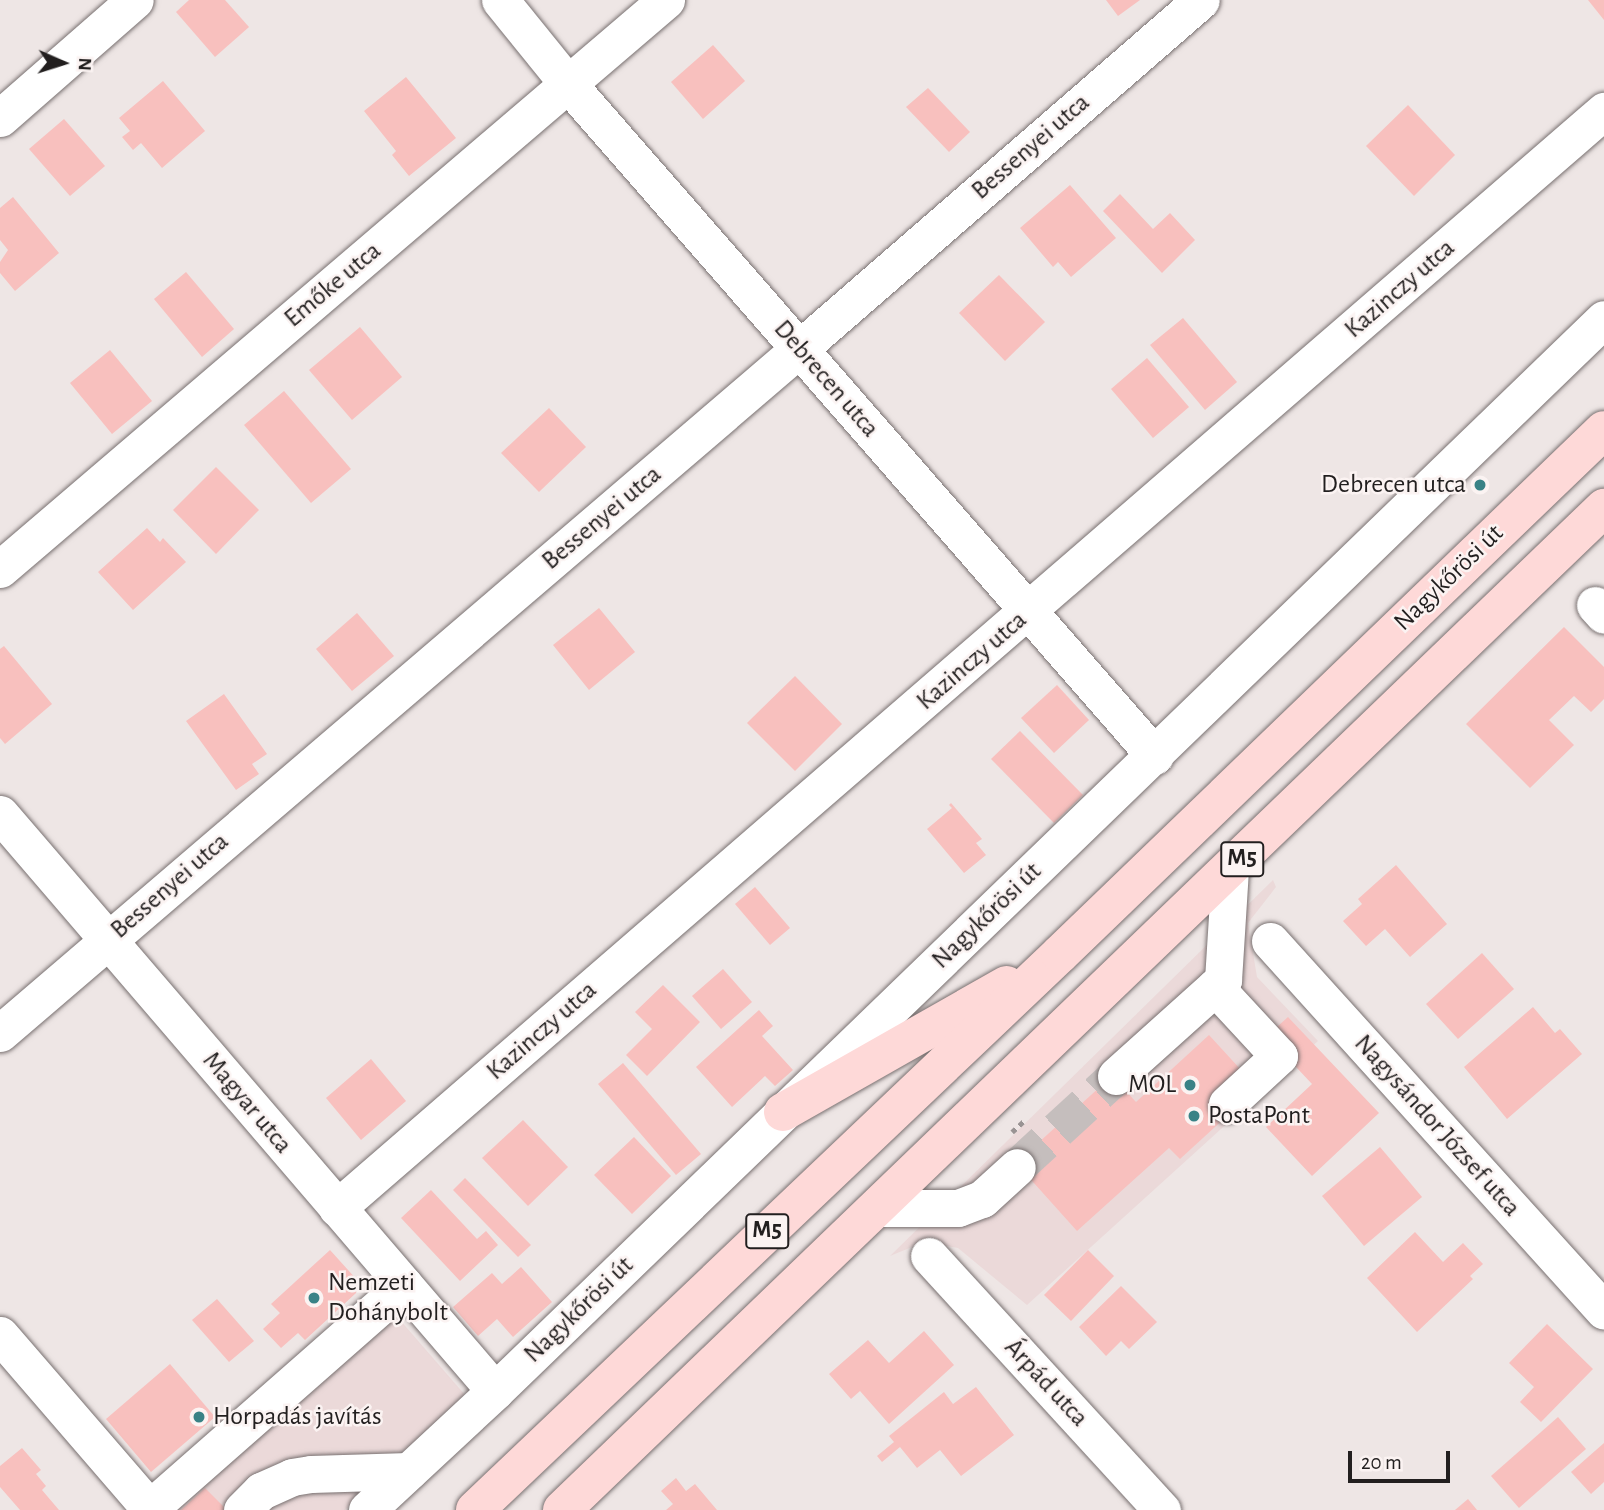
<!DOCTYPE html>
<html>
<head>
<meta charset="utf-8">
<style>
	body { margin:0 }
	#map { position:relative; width:1604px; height:1510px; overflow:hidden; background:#eee6e5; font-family:"Alegreya Sans",sans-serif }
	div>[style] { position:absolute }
	.built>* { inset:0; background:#ebd9d9 }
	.building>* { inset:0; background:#f8c0be }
	.minor-tunnel>* { height:37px; margin-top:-18.5px; transform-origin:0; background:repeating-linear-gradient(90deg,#c5bebd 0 37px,transparent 0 55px) }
	.path>* { height:4.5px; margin-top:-2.25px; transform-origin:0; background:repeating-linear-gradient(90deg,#999393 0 5px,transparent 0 10px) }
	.roads { filter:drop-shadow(0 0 2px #787070) drop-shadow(0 0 2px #787070) }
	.minor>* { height:37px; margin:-18.5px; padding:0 18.5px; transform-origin:18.5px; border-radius:18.5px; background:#fff }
	.major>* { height:38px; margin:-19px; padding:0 19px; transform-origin:19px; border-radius:19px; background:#fed9d8 }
	.dots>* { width:19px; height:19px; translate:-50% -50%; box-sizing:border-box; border:4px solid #fbf3f2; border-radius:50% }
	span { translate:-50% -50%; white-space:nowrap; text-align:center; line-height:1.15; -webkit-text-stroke:5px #fbf3f2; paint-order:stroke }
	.shield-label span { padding:2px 5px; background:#fbf3f2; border:2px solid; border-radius:5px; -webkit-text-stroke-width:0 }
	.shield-label { font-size:24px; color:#221f1f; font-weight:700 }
	.street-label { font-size:26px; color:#221f1f }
	.poi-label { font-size:26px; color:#221f1f }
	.right { translate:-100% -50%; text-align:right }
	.left { translate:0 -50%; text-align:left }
	.north { position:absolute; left:28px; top:28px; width:70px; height:70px; -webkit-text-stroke:5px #fbf3f2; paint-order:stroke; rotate:93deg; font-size:19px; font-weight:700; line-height:28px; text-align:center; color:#221f1f }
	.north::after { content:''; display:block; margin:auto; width:24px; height:32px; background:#221f1f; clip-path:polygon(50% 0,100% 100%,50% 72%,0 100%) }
	.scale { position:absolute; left:1348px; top:1451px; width:102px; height:32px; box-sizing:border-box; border:4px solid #221f1f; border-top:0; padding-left:9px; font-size:21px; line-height:24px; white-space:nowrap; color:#221f1f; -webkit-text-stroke:5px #fbf3f2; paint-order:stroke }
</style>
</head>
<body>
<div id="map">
	<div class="built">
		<div style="clip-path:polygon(1273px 880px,1276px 887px,1248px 923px,1257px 977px,1318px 1041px,1027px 1305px,958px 1248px,924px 1242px,890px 1256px)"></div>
		<div style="clip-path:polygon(393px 1312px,466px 1396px,345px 1510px,169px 1510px)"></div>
	</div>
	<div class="building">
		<div style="clip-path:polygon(189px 0,225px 0,249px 27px,215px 57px,176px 12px)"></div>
		<div style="clip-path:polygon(1106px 0,1140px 0,1118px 16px)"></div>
		<div style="clip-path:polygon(1588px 0,1604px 0,1604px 20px)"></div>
		<div style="clip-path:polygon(713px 45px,745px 81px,703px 119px,671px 82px)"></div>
		<div style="clip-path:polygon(406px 77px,456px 138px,409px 176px,392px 155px,396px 151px,364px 111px)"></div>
		<div style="clip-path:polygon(163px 81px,205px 131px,162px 168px,141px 143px,133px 150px,122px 137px,130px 131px,119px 118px)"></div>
		<div style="clip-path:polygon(928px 88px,970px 132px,949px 152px,906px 107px)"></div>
		<div style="clip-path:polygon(1408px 105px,1455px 155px,1414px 196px,1366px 146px)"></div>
		<div style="clip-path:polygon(64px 119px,105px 166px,70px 196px,29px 149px)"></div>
		<div style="clip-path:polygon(1070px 185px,1116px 238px,1071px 277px,1058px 262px,1053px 267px,1020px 228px)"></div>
		<div style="clip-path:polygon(1120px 194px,1153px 229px,1170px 213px,1195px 240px,1162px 273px,1103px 211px)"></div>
		<div style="clip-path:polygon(13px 197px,59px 253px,15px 291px,0 273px,0 262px,8px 250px,0 240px,0 208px)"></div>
		<div style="clip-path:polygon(186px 272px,234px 329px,202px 357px,154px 299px)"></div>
		<div style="clip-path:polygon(999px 275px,1045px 322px,1005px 361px,959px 313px)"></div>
		<div style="clip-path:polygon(1183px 318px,1237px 382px,1205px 410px,1150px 345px)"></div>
		<div style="clip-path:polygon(360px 327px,402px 377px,352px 420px,309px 370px)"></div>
		<div style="clip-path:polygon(110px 350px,152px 401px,112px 434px,70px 383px)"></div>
		<div style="clip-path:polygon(1147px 358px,1189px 407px,1153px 438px,1111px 389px)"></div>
		<div style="clip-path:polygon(284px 391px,351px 469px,311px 503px,244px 425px)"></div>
		<div style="clip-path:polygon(549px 408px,586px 447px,539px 492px,501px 453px)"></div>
		<div style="clip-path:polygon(216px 467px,259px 510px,216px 554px,173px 510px)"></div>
		<div style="clip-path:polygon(147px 528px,160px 542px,163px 538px,186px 562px,133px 610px,98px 572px)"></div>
		<div style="clip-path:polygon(599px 608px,635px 652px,589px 690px,553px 645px)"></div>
		<div style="clip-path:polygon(357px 613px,394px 656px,352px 691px,316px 649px)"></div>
		<div style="clip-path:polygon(1564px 627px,1604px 667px,1604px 699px,1591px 712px,1574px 696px,1549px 720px,1574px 745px,1530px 788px,1466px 724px)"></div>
		<div style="clip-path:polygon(4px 646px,52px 704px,5px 744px,0 738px,0 649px)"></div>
		<div style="clip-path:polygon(795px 676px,842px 724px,795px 771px,747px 723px)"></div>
		<div style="clip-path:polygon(1057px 685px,1089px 720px,1054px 753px,1021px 718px)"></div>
		<div style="clip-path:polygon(224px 694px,267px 754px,252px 764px,259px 774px,236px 790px,186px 721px)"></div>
		<div style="clip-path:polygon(1020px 731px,1083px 795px,1054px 823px,991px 759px)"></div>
		<div style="clip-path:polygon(951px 803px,982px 839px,976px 843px,986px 855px,964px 873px,927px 829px,952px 808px,949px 805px)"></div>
		<div style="clip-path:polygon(1396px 865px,1447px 924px,1410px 957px,1385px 929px,1366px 946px,1343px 921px,1362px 904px,1358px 899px)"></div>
		<div style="clip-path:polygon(755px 887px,790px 928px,770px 945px,735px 904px)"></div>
		<div style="clip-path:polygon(1482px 953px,1514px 989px,1458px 1039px,1426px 1004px)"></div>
		<div style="clip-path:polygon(723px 969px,752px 1002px,721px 1029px,692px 996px)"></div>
		<div style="clip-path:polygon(663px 985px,700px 1022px,647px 1076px,626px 1055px,652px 1029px,635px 1012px)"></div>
		<div style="clip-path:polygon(1533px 1007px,1555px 1033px,1560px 1029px,1582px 1054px,1507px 1119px,1464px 1067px)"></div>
		<div style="clip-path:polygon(759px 1010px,773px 1026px,762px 1036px,793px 1070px,775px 1086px,765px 1076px,732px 1107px,696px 1067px)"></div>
		<div style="clip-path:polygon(1288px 1017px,1379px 1113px,1312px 1176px,1266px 1127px,1312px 1084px,1267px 1036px)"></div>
		<div style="clip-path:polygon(1209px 1035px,1242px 1071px,1227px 1116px,1180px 1159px,1169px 1148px,1077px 1231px,1016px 1163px,1112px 1076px,1136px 1102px)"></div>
		<div style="clip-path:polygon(371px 1059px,406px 1101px,361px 1140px,326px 1098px)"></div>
		<div style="clip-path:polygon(623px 1063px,701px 1154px,676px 1175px,598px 1084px)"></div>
		<div style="clip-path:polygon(523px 1120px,568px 1167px,528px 1206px,482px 1158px)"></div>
		<div style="clip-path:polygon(634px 1137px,671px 1176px,632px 1214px,594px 1175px)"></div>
		<div style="clip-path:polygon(1380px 1147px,1422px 1197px,1364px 1246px,1322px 1196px)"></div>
		<div style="clip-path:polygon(465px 1178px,531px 1245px,518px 1257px,453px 1190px)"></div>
		<div style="clip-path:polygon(431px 1190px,477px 1239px,486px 1231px,498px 1245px,460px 1281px,401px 1218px)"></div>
		<div style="clip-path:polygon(1415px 1232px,1443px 1262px,1463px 1243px,1483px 1264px,1470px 1276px,1473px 1279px,1417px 1332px,1367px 1278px)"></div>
		<div style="clip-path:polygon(330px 1250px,358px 1281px,356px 1293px,305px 1340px,298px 1333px,281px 1348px,263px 1329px,280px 1313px,271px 1304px)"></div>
		<div style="clip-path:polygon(1088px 1250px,1114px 1276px,1071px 1321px,1044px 1295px)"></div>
		<div style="clip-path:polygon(521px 1267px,552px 1302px,513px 1337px,497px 1319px,478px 1336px,453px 1307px,492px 1273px,502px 1284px)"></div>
		<div style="clip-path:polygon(1121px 1286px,1157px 1322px,1129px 1349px,1121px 1341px,1106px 1356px,1079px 1327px)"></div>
		<div style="clip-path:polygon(217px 1299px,254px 1341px,229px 1362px,192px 1320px)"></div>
		<div style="clip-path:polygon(1547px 1324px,1593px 1369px,1541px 1422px,1520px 1402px,1534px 1387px,1509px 1363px)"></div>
		<div style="clip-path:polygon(924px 1331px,954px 1365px,889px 1424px,860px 1391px,851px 1399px,829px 1374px,868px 1340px,889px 1363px)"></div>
		<div style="clip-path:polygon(170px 1364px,215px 1417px,151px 1472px,106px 1419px)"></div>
		<div style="clip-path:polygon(976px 1387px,1014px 1435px,961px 1476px,940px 1450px,917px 1468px,900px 1447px,882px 1462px,877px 1456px,894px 1442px,889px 1436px,944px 1392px,953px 1404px)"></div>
		<div style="clip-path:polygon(1558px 1417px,1586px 1449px,1519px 1508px,1491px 1476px)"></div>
		<div style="clip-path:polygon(1604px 1443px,1604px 1482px,1591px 1494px,1571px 1472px)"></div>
		<div style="clip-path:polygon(22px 1448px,41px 1470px,36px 1474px,46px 1486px,42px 1490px,59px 1510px,20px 1510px,0 1487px,0 1466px)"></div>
		<div style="clip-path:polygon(676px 1478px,686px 1491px,695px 1484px,717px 1510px,666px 1510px,673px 1504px,661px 1491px)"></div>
		<div style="clip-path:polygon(205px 1488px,227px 1510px,181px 1510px)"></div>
		<div style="clip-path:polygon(1468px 1499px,1477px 1510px,1455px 1510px)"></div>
	</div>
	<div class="minor-tunnel">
		<div style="left:1017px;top:1167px;width:134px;rotate:-42.6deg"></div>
	</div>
	<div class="path">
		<div style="left:1012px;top:1132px;width:19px;rotate:-43deg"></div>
	</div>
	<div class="roads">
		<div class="minor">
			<div style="left:500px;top:0;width:108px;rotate:51deg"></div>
			<div style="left:568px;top:84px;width:892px;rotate:48.86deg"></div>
			<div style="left:0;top:118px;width:179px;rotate:-41.2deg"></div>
			<div style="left:0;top:569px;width:876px;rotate:-40.51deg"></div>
			<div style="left:1595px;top:605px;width:13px;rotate:48deg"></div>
			<div style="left:0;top:814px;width:760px;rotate:49.37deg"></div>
			<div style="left:1270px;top:941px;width:498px;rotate:47.9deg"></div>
			<div style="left:1215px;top:987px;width:94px;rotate:47.2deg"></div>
			<div style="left:1279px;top:1056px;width:71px;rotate:137.3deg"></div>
			<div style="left:0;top:1033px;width:1052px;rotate:-40.57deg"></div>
			<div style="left:799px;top:349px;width:532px;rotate:-40.96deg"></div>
			<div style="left:1116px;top:1076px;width:144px;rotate:-41.9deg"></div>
			<div style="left:1223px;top:980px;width:110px;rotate:-86.4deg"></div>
			<div style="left:337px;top:1208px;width:1676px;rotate:-40.89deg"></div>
			<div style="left:878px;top:1208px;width:80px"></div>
			<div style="left:958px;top:1208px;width:26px;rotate:-21deg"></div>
			<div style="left:982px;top:1199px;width:47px;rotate:-42.4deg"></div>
			<div style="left:929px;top:1256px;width:345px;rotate:47.5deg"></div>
			<div style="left:0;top:1335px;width:230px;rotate:49.2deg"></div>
			<div style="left:148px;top:1510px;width:341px;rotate:-41.3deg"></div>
			<div style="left:242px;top:1510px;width:27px;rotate:-45deg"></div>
			<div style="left:261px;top:1491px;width:34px;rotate:-24deg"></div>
			<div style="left:292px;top:1477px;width:19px;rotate:-9deg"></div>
			<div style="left:311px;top:1474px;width:98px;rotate:-1.8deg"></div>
			<div style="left:367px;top:1510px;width:175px;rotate:-42.9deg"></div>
			<div style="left:495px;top:1391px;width:1542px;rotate:-44.03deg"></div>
		</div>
		<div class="major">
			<div style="left:783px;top:1112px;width:257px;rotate:-29.6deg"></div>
			<div style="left:475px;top:1510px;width:807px;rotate:-43.54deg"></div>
			<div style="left:1060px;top:954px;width:755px;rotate:-43.93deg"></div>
			<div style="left:562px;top:1510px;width:1446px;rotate:-43.88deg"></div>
		</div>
	</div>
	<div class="dots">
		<div style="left:1480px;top:485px;background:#398286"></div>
		<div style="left:1190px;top:1085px;background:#398286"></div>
		<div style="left:1194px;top:1116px;background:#398286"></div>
		<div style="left:314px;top:1298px;background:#398286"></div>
		<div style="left:199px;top:1417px;background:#398286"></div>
	</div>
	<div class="shield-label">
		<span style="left:1242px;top:859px">M5</span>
		<span style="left:767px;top:1231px">M5</span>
	</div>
	<div class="street-label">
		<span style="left:1031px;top:147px;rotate:-41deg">Bessenyei utca</span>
		<span style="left:333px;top:285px;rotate:-40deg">Emőke utca</span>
		<span style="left:1400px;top:289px;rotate:-41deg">Kazinczy utca</span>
		<span style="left:826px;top:379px;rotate:49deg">Debrecen utca</span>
		<span style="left:602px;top:518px;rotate:-40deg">Bessenyei utca</span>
		<span style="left:1449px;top:578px;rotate:-44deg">Nagykőrösi út</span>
		<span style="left:972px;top:661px;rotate:-41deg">Kazinczy utca</span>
		<span style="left:170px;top:886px;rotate:-41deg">Bessenyei utca</span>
		<span style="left:987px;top:916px;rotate:-44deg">Nagykőrösi út</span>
		<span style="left:542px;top:1031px;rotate:-41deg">Kazinczy utca</span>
		<span style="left:247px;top:1103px;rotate:50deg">Magyar utca</span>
		<span style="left:1437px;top:1126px;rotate:48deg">Nagysándor József utca</span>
		<span style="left:579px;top:1310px;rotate:-44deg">Nagykőrösi út</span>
		<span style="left:1046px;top:1383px;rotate:47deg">Árpád utca</span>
	</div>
	<div class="poi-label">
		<span class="right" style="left:1466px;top:485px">Debrecen utca</span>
		<span class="right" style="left:1176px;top:1085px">MOL</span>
		<span class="left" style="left:1208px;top:1116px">PostaPont</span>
		<span class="left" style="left:328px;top:1298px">Nemzeti<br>Dohánybolt</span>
		<span class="left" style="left:213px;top:1417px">Horpadás javítás</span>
	</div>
	<div class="north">N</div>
	<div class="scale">20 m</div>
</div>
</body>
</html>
